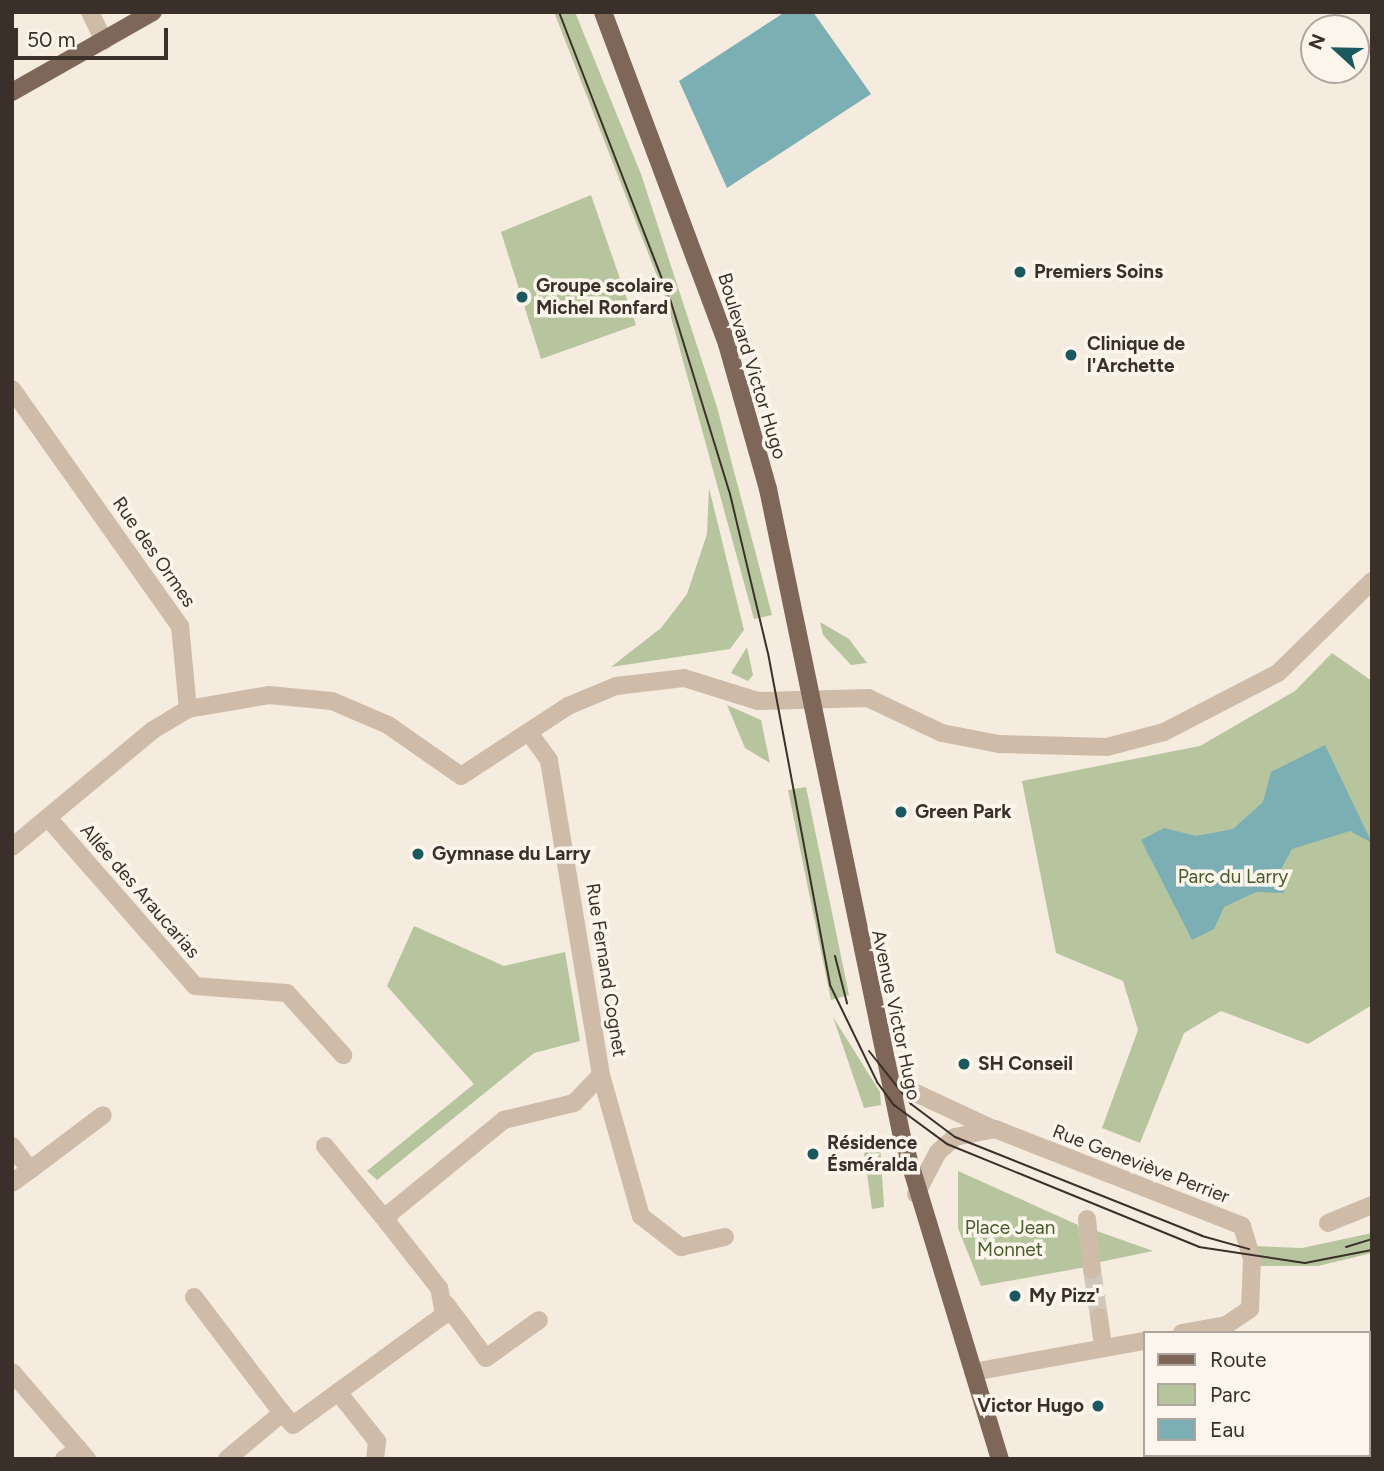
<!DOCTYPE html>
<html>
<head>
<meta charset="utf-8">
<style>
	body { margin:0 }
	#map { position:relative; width:1384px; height:1471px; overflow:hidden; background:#f5ebdf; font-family:Figtree,sans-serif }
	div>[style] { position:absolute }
	.green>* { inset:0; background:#b6c59d }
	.water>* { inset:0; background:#7bafb4 }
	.minor-tunnel>* { height:18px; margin-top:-9px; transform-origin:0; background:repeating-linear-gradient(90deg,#d0c6bb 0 18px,transparent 0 27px) }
	.minor>* { height:18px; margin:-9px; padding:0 9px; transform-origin:9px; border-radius:9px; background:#cebca9 }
	.major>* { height:18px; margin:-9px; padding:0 9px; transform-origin:9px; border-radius:9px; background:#7e6759 }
	.tram>* { height:2px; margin:-1px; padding:0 1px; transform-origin:1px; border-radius:1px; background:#3b3029 }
	.dots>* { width:19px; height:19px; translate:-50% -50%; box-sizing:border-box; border:4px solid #fbf5ec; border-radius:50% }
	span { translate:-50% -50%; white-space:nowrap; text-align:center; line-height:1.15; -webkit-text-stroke:7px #fbf5ec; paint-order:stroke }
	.poi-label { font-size:19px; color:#3b3029; font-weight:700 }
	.left { translate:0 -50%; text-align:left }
	.right { translate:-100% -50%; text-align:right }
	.street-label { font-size:19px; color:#3b3029 }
	.park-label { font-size:19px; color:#475b2b }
	.frame { position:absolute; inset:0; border:14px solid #3b3029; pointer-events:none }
	.legend { position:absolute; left:1143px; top:1331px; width:228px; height:126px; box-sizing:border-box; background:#fbf5ec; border:2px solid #aea69e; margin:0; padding:9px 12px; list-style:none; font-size:21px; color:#3b3029 }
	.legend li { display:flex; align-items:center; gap:14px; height:35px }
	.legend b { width:35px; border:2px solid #aea69e }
	.north { position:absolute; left:1300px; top:14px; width:70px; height:70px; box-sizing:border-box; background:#fbf5ec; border:2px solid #aea69e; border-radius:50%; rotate:292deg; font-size:19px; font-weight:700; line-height:28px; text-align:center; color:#3b3029 }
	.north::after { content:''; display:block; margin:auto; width:24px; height:32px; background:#1b5860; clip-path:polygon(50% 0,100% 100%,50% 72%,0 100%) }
	.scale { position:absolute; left:14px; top:28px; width:154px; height:32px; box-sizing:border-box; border:4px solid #3b3029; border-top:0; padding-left:9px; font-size:21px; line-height:24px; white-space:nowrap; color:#3b3029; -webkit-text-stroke:5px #fbf5ec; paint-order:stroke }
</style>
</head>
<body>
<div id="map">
	<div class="green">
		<div style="clip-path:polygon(554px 12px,575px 12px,641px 174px,717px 407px,772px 615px,754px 619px,666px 299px)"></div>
		<div style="clip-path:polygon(591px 195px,636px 325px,541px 359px,501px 232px)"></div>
		<div style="clip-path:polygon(709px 488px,744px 630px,730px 649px,611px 667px,661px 628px,687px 594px,707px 534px)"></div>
		<div style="clip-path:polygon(820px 622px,849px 639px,867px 663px,851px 665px,823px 635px)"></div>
		<div style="clip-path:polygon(747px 647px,753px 675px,748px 681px,731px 673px)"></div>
		<div style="clip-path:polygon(1332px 653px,1372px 681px,1372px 1005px,1308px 1044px,1221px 1011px,1184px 1033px,1140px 1143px,1102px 1128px,1138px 1030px,1123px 981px,1056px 953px,1022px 781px,1200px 746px,1295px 691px)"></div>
		<div style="clip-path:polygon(727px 705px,761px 720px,770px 763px,745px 748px)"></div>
		<div style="clip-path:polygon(806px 787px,849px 995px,831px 1000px,788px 790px)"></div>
		<div style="clip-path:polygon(414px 926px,504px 966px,565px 952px,580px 1041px,534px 1053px,377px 1180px,367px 1171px,474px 1084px,387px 986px)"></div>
		<div style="clip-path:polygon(833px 1017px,880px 1092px,881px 1105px,864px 1108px)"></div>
		<div style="clip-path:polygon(862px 1138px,880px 1143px,884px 1207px,872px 1209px)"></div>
		<div style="clip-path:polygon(958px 1171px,1078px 1225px,1086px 1267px,981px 1286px,958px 1228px)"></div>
		<div style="clip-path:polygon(1094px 1230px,1153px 1251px,1100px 1262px)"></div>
		<div style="clip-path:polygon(1372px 1233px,1372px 1253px,1318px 1266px,1259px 1266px,1254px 1246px,1302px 1248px)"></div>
	</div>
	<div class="water">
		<div style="clip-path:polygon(785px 12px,813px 12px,871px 94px,727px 188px,679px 81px)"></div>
		<div style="clip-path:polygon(1325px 745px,1372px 843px,1350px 831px,1292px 849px,1280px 871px,1284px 893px,1256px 892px,1224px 907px,1214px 929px,1192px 940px,1141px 840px,1164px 828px,1196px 836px,1233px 829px,1263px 802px,1271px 772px)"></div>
	</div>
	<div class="minor-tunnel">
		<div style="left:1092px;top:1270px;width:48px;rotate:81.5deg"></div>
	</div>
	<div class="minor">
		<div style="left:90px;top:12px;width:32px;rotate:64deg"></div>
		<div style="left:12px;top:389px;width:291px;rotate:54.7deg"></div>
		<div style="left:180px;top:626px;width:83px;rotate:84.5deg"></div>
		<div style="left:188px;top:709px;width:41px;rotate:149deg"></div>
		<div style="left:153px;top:730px;width:183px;rotate:140.3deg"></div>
		<div style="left:188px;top:709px;width:82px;rotate:-9.8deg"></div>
		<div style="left:269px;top:695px;width:63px;rotate:5.4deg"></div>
		<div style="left:332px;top:701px;width:61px;rotate:23.2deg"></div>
		<div style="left:388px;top:725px;width:89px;rotate:34.9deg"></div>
		<div style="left:461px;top:776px;width:128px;rotate:-33.2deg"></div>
		<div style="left:568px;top:706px;width:52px;rotate:-22.6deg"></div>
		<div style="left:616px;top:686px;width:68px;rotate:-6.7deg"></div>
		<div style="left:684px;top:678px;width:77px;rotate:17.3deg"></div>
		<div style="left:758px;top:701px;width:110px;rotate:-1.6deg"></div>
		<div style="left:868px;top:698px;width:82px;rotate:25.3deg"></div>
		<div style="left:942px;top:733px;width:58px;rotate:10.9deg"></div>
		<div style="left:999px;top:744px;width:108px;rotate:1.6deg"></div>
		<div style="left:1107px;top:747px;width:59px;rotate:-14.7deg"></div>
		<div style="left:1164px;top:732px;width:128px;rotate:-27.4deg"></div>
		<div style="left:1278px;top:673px;width:132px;rotate:-44.4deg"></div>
		<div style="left:48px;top:818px;width:223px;rotate:48.8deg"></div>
		<div style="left:195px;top:986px;width:92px;rotate:4.4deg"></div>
		<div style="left:287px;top:993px;width:84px;rotate:47.9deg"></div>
		<div style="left:887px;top:1062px;width:32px;rotate:55deg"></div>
		<div style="left:905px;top:1088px;width:97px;rotate:25deg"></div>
		<div style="left:601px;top:1075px;width:147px;rotate:74.2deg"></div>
		<div style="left:641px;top:1216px;width:51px;rotate:37.8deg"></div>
		<div style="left:681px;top:1247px;width:45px;rotate:-12.8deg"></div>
		<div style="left:12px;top:1146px;width:30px;rotate:53deg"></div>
		<div style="left:30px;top:1170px;width:91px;rotate:-37deg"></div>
		<div style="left:325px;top:1146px;width:99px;rotate:50.7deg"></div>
		<div style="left:12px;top:1183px;width:22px;rotate:-36deg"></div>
		<div style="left:916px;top:1194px;width:47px;rotate:-62.4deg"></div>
		<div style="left:938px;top:1152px;width:23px;rotate:-41deg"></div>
		<div style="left:955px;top:1137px;width:41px;rotate:-11.3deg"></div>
		<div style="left:995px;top:1129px;width:265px;rotate:21.4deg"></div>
		<div style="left:1242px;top:1226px;width:34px;rotate:73deg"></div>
		<div style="left:1252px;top:1259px;width:50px;rotate:92.3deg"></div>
		<div style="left:1250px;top:1309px;width:29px;rotate:146deg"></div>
		<div style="left:1226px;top:1325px;width:45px;rotate:169.7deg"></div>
		<div style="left:1087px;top:1219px;width:51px;rotate:84.4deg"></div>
		<div style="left:1328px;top:1223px;width:48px;rotate:-22.2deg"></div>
		<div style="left:194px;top:1297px;width:146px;rotate:52.8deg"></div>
		<div style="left:446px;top:1304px;width:67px;rotate:53.5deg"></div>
		<div style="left:486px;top:1358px;width:65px;rotate:-35.6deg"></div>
		<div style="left:1099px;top:1317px;width:22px;rotate:82deg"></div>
		<div style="left:12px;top:1372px;width:115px;rotate:49.2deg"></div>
		<div style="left:973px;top:1372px;width:174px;rotate:-10.3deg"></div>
		<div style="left:338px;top:1392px;width:63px;rotate:51.5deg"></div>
		<div style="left:377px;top:1441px;width:18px;rotate:96deg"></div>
		<div style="left:64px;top:1459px;width:18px;rotate:-34deg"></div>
		<div style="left:227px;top:1459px;width:72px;rotate:-39.9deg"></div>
		<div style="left:282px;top:1413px;width:16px;rotate:47deg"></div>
		<div style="left:293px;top:1425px;width:187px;rotate:-36.1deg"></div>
		<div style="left:444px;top:1315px;width:27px;rotate:-100deg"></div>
		<div style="left:439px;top:1288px;width:83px;rotate:-128.1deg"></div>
		<div style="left:388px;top:1223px;width:9px;rotate:-84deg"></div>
		<div style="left:389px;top:1214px;width:149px;rotate:-39.3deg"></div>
		<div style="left:504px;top:1120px;width:72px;rotate:-13.7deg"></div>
		<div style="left:574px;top:1103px;width:39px;rotate:-46deg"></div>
		<div style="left:601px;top:1075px;width:319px;rotate:-99.4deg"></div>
		<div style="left:549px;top:760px;width:34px;rotate:-126deg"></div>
	</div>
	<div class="major">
		<div style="left:603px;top:12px;width:354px;rotate:69.5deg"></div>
		<div style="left:727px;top:344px;width:151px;rotate:74.2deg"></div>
		<div style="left:768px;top:489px;width:662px;rotate:78.32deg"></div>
		<div style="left:902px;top:1137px;width:337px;rotate:73.1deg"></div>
		<div style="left:12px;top:92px;width:162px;rotate:-29.6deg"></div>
	</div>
	<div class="tram">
		<div style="left:559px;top:12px;width:308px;rotate:68.9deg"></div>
		<div style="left:670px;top:299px;width:204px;rotate:72.9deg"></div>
		<div style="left:730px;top:494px;width:163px;rotate:76.6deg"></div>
		<div style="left:768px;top:653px;width:338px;rotate:79.4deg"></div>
		<div style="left:830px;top:985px;width:108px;rotate:64.1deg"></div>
		<div style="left:877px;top:1082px;width:29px;rotate:54deg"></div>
		<div style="left:894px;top:1105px;width:66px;rotate:36.3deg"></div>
		<div style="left:947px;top:1144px;width:272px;rotate:22.2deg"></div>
		<div style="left:1199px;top:1247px;width:107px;rotate:8.6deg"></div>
		<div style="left:1305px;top:1263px;width:68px;rotate:-11deg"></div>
		<div style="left:835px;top:956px;width:49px;rotate:75.7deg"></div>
		<div style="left:869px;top:1051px;width:68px;rotate:51.6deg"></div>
		<div style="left:911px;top:1104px;width:55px;rotate:36.9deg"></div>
		<div style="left:955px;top:1137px;width:266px;rotate:21.8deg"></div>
		<div style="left:1202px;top:1236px;width:49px;rotate:15.5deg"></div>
		<div style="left:1346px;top:1247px;width:27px;rotate:-17deg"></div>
	</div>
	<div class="dots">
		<div style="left:1020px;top:272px;background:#1b5860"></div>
		<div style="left:522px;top:297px;background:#1b5860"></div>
		<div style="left:1071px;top:355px;background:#1b5860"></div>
		<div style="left:901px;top:812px;background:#1b5860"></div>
		<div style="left:418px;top:854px;background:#1b5860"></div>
		<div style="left:964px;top:1064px;background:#1b5860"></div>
		<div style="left:813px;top:1154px;background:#1b5860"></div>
		<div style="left:1015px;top:1296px;background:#1b5860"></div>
		<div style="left:1098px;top:1406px;background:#1b5860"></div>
	</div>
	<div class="poi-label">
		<span class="left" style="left:1034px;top:272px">Premiers Soins</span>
		<span class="left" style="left:536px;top:297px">Groupe scolaire<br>Michel Ronfard</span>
		<span class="left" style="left:1087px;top:355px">Clinique de<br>l'Archette</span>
		<span class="left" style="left:915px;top:812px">Green Park</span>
		<span class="left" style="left:432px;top:854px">Gymnase du Larry</span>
		<span class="left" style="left:978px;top:1064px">SH Conseil</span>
		<span class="left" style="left:827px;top:1154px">Résidence<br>Ésméralda</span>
		<span class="left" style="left:1029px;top:1296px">My Pizz'</span>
		<span class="right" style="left:1084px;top:1406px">Victor Hugo</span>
	</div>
	<div class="street-label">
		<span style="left:752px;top:366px;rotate:73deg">Boulevard Victor Hugo</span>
		<span style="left:154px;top:552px;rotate:55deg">Rue des Ormes</span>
		<span style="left:140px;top:891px;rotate:49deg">Allée des Araucarias</span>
		<span style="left:606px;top:970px;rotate:81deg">Rue Fernand Cognet</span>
		<span style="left:896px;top:1015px;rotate:78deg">Avenue Victor Hugo</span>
		<span style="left:1141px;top:1164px;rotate:21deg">Rue Geneviève Perrier</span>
	</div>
	<div class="park-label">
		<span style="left:1233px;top:877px">Parc du Larry</span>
		<span style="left:1010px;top:1239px">Place Jean<br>Monnet</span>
	</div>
	<div class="frame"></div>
	<ul class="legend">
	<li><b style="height:9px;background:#7e6759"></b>Route</li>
	<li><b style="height:19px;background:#b6c59d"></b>Parc</li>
	<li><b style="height:19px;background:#7bafb4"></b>Eau</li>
	</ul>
	<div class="north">N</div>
	<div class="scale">50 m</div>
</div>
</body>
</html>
